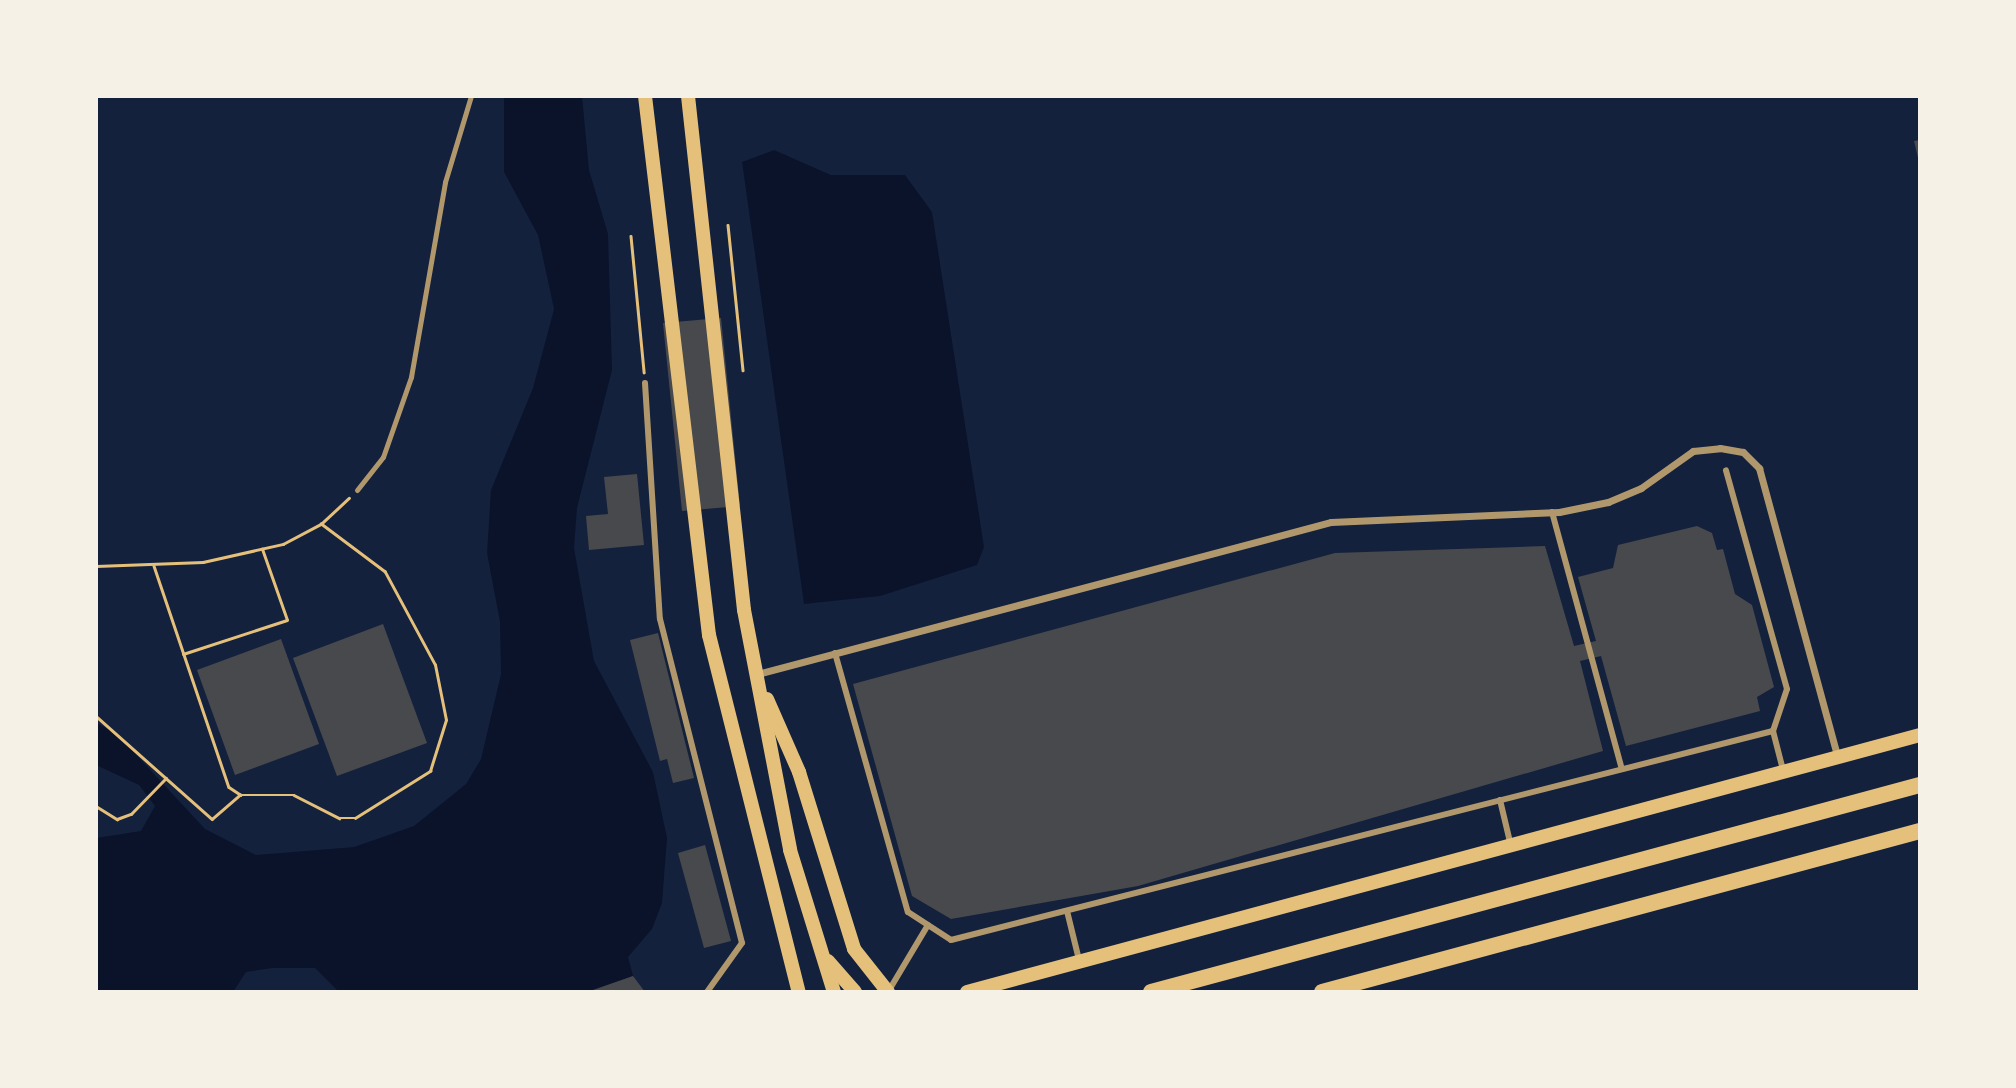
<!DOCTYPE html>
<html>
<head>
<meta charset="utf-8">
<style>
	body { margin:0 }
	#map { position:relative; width:2016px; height:1088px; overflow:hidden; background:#14213d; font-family:"Noto Serif",serif }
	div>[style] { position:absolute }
	.water>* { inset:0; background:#0b132b }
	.building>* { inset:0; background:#48494c }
	.path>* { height:2.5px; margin:-1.25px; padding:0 1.25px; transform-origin:1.25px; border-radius:1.25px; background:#e5c07b }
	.service>* { height:5px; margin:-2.5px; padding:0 2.5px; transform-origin:2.5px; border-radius:2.5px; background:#b1986c }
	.pedestrian>* { height:6px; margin:-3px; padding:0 3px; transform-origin:3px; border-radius:3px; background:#b1986c }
	.minor>* { height:7px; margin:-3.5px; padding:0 3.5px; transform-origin:3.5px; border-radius:3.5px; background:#b1986c }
	.secondary>* { height:14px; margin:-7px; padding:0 7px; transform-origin:7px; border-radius:7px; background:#e5c07b }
	.trunk>* { height:16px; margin:-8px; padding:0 8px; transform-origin:8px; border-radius:8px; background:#e5c07b }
	span { translate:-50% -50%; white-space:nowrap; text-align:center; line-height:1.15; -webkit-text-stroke:5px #f6f1e7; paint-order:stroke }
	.frame { position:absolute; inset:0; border:98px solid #f6f1e7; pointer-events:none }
</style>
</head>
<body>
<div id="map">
	<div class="water">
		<div style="clip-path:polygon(504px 96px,582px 96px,589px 170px,608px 234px,612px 370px,577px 508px,574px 548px,594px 661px,653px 772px,667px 838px,662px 903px,652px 929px,628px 957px,633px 976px,589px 992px,339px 992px,315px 968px,272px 968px,246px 972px,233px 992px,96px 992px,96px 838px,141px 831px,155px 806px,139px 785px,96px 765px,96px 723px,116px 733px,205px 829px,256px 855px,354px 847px,414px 826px,466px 784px,481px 759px,501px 674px,500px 622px,487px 553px,491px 490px,533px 388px,554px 309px,538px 235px,504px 172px)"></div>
		<div style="clip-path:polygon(774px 150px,831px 175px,905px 175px,932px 212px,984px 547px,977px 565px,880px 596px,804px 604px,742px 162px)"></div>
	</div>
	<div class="building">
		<div style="clip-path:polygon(1920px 140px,1920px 162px,1919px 162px,1914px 141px)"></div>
		<div style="clip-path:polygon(721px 318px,740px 506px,682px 511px,663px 323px)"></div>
		<div style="clip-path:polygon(637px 474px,644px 545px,589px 550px,586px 516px,608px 514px,604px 477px)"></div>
		<div style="clip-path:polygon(1697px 526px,1712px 533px,1717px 550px,1723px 549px,1735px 594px,1752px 605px,1774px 687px,1757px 697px,1760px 711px,1626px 746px,1601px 656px,1580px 661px,1603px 751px,1138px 886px,951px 919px,912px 896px,853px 684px,1335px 553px,1545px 546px,1574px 646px,1596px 641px,1578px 577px,1613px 568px,1618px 545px)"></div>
		<div style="clip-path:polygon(383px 624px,427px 743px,337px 776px,293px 658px)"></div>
		<div style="clip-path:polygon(658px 633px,694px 778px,673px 783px,667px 759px,660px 761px,630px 640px)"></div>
		<div style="clip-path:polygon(281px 639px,319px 744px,235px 775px,197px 670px)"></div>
		<div style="clip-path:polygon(705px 845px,731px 941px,704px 948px,678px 853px)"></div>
		<div style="clip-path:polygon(633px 976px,645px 992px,590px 992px,590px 991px)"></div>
	</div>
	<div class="path">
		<div style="left:728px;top:225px;width:146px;rotate:84.1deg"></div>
		<div style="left:631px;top:236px;width:137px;rotate:84.5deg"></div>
		<div style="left:96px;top:566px;width:107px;rotate:-2.1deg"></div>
		<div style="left:203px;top:562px;width:82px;rotate:-12.7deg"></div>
		<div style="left:283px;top:544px;width:43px;rotate:-27.8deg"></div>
		<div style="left:321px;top:524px;width:38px;rotate:-43deg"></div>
		<div style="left:154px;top:566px;width:233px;rotate:71.3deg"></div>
		<div style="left:229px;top:787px;width:14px;rotate:34deg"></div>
		<div style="left:241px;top:795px;width:53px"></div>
		<div style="left:294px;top:795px;width:51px;rotate:27.1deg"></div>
		<div style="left:339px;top:818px;width:16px"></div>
		<div style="left:355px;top:818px;width:89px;rotate:-32.1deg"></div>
		<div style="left:430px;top:771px;width:53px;rotate:-72.6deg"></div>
		<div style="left:446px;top:720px;width:56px;rotate:-101.3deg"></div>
		<div style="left:435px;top:665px;width:106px;rotate:-118.3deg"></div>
		<div style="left:385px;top:572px;width:80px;rotate:-143.1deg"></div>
		<div style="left:183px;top:654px;width:109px;rotate:-18.1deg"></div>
		<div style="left:287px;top:620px;width:75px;rotate:-109.4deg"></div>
		<div style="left:96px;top:716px;width:155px;rotate:41.6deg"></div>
		<div style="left:212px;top:819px;width:37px;rotate:-41deg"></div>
		<div style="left:96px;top:806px;width:25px;rotate:32deg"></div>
		<div style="left:117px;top:819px;width:15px;rotate:-20deg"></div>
		<div style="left:131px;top:814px;width:50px;rotate:-45.8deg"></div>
	</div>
	<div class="service">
		<div style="left:357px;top:490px;width:42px;rotate:-51.8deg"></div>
		<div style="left:383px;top:457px;width:85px;rotate:-70.7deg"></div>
		<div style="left:411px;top:377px;width:198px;rotate:-80.1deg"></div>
		<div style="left:445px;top:182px;width:90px;rotate:-73.2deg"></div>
	</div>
	<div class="pedestrian">
		<div style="left:645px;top:383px;width:236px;rotate:86.4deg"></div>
		<div style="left:660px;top:619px;width:334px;rotate:75.8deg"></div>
		<div style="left:742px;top:943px;width:60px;rotate:125.5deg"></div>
		<div style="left:1552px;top:512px;width:266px;rotate:74.8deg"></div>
		<div style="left:835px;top:653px;width:269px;rotate:74.3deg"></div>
		<div style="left:908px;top:912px;width:51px;rotate:33.1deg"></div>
		<div style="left:951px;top:940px;width:848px;rotate:-14.27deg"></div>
		<div style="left:1773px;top:731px;width:44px;rotate:-71.6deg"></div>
		<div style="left:1787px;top:689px;width:227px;rotate:-105.6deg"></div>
		<div style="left:1773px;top:731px;width:40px;rotate:75.6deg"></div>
		<div style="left:1500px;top:800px;width:47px;rotate:76.6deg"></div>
		<div style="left:1067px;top:911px;width:50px;rotate:76.2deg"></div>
		<div style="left:888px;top:992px;width:78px;rotate:-59.2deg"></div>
	</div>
	<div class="minor">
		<div style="left:757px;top:674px;width:594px;rotate:-14.83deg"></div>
		<div style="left:1331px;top:522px;width:228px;rotate:-2.5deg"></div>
		<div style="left:1559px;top:512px;width:50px;rotate:-11.5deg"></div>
		<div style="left:1608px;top:502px;width:36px;rotate:-23deg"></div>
		<div style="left:1641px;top:488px;width:64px;rotate:-35.4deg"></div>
		<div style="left:1693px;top:451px;width:27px;rotate:-6deg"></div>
		<div style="left:1720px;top:448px;width:23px;rotate:10deg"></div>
		<div style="left:1743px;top:452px;width:23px;rotate:45deg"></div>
		<div style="left:1759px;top:468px;width:298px;rotate:74.8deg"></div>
	</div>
	<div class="secondary">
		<div style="left:645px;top:96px;width:543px;rotate:83.23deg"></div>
		<div style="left:709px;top:635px;width:368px;rotate:75.9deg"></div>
		<div style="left:688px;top:96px;width:517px;rotate:83.78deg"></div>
		<div style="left:744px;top:610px;width:244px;rotate:79.1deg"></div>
		<div style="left:790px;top:850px;width:149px;rotate:72.8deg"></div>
		<div style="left:767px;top:699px;width:80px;rotate:66.3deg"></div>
		<div style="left:799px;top:772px;width:185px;rotate:72.7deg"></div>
		<div style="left:854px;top:949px;width:55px;rotate:51.7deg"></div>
		<div style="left:828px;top:961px;width:41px;rotate:48.9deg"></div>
		<div style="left:967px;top:992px;width:987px;rotate:-15.09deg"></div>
	</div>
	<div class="trunk">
		<div style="left:1151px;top:992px;width:796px;rotate:-15.07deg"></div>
		<div style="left:1322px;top:992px;width:619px;rotate:-15.07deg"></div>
	</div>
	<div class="frame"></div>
</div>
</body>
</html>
